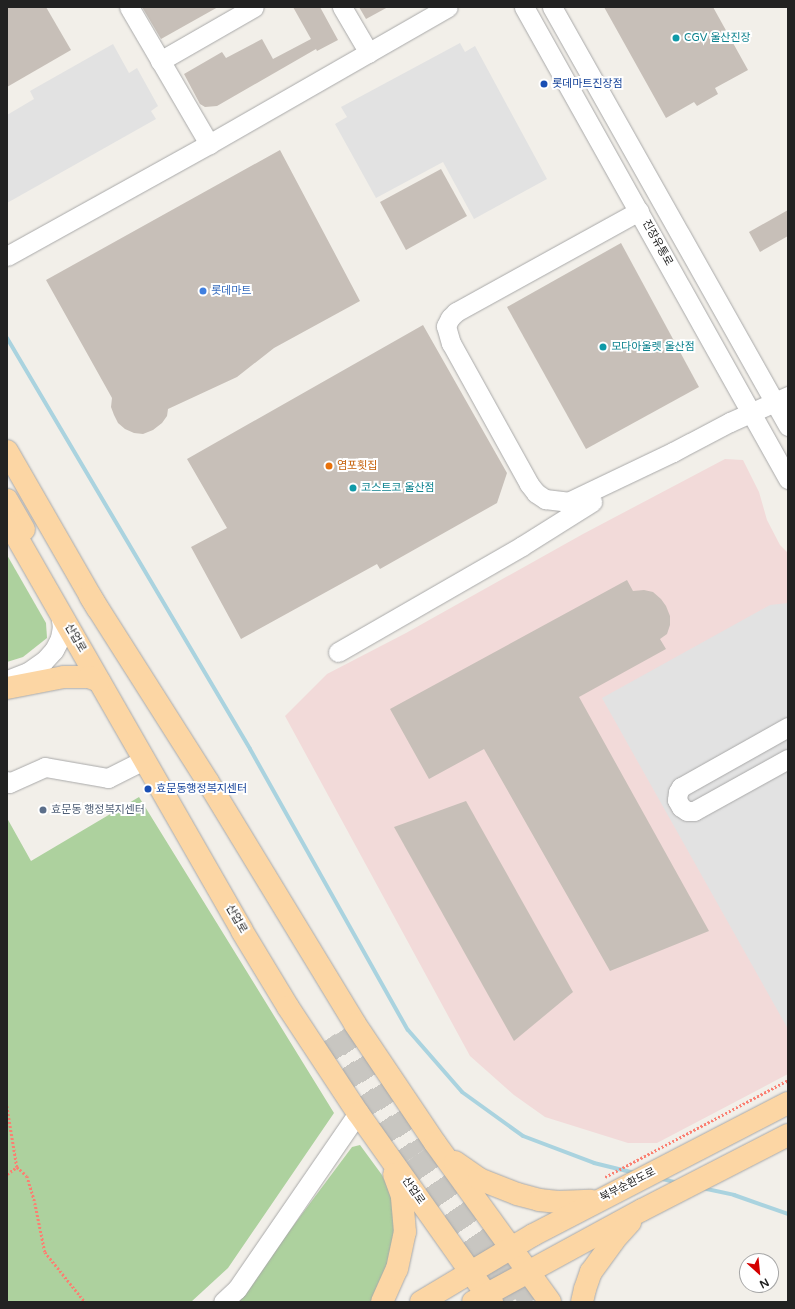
<!DOCTYPE html>
<html>
<head>
<meta charset="utf-8">
<style>
	body { margin:0 }
	#map { position:relative; width:795px; height:1309px; overflow:hidden; background:#f2efe9; font-family:"Varela Round","Noto Sans KR",sans-serif }
	div>[style] { position:absolute }
	.commercial>* { inset:0; background:#f2dad9 }
	.forest>* { inset:0; background:#add19e }
	.parking>* { inset:0; background:#e2e2e2 }
	.stream>* { height:4px; margin:-2px; padding:0 2px; transform-origin:2px; border-radius:2px; background:#aad3df }
	.building>* { inset:0; background:#c7bfb8 }
	.major-tunnel>* { height:22px; margin-top:-11px; transform-origin:0; background:repeating-linear-gradient(90deg,#c8c6c1 0 22px,transparent 0 33px) }
	.path>* { height:2.5px; margin-top:-1.25px; transform-origin:0; background:repeating-linear-gradient(90deg,#fa8072 0 2px,transparent 0 4px) }
	.roads { filter:drop-shadow(0 0 1px #a9a9a9) drop-shadow(0 0 1px #a9a9a9) }
	.minor>* { height:19px; margin:-9.5px; padding:0 9.5px; transform-origin:9.5px; border-radius:9.5px; background:#fff }
	.major>* { height:22px; margin:-11px; padding:0 11px; transform-origin:11px; border-radius:11px; background:#fcd6a4 }
	.dots>* { width:11px; height:11px; translate:-50% -50%; box-sizing:border-box; border:2px solid #fff; border-radius:50% }
	span { translate:-50% -50%; white-space:nowrap; text-align:center; line-height:1.15; -webkit-text-stroke:4px #fff; paint-order:stroke }
	.culture-label { font-size:11px; color:#0d838f }
	.left { translate:0 -50%; text-align:left }
	.transit-label { font-size:11px; color:#164399 }
	.street-label { font-size:11px; color:#222 }
	.shop-label { font-size:11px; color:#366cbe }
	.food-label { font-size:11px; color:#c56008 }
	.service-label { font-size:11px; color:#4e5e75 }
	.frame { position:absolute; inset:0; border:8px solid #222; pointer-events:none }
	.north { position:absolute; left:739px; top:1253px; width:40px; height:40px; box-sizing:border-box; background:#fff; border:1px solid #a7a7a7; border-radius:50%; rotate:153deg; font-size:11px; font-weight:700; line-height:16px; text-align:center; color:#222 }
	.north::after { content:''; display:block; margin:auto; width:14px; height:18px; background:#d40000; clip-path:polygon(50% 0,100% 100%,50% 72%,0 100%) }
</style>
</head>
<body>
<div id="map">
	<div class="commercial">
		<div style="clip-path:polygon(725px 459px,743px 460px,759px 492px,767px 520px,780px 545px,788px 553px,788px 1074px,657px 1143px,628px 1143px,545px 1117px,514px 1095px,470px 1056px,285px 716px,327px 674px,406px 633px,583px 534px)"></div>
	</div>
	<div class="forest">
		<div style="clip-path:polygon(7px 555px,46px 623px,47px 638px,23px 657px,7px 662px)"></div>
		<div style="clip-path:polygon(139px 797px,334px 1113px,228px 1268px,191px 1302px,7px 1302px,7px 818px,31px 861px)"></div>
		<div style="clip-path:polygon(360px 1145px,382px 1175px,393px 1197px,397px 1217px,387px 1277px,372px 1302px,230px 1302px,252px 1281px,352px 1147px)"></div>
	</div>
	<div class="parking">
		<div style="clip-path:polygon(460px 43px,465px 52px,475px 46px,547px 179px,474px 219px,443px 162px,376px 198px,335px 124px,347px 117px,341px 107px)"></div>
		<div style="clip-path:polygon(113px 44px,129px 73px,137px 68px,158px 106px,151px 111px,156px 119px,7px 203px,7px 115px,34px 99px,30px 91px)"></div>
		<div style="clip-path:polygon(788px 603px,788px 1029px,602px 698px,770px 605px)"></div>
	</div>
	<div class="stream">
		<div style="left:7px;top:338px;width:477px;rotate:59.4deg"></div>
		<div style="left:250px;top:749px;width:322px;rotate:60.7deg"></div>
		<div style="left:408px;top:1030px;width:82px;rotate:48.9deg"></div>
		<div style="left:462px;top:1092px;width:75px;rotate:35.8deg"></div>
		<div style="left:523px;top:1136px;width:76px;rotate:20.8deg"></div>
		<div style="left:594px;top:1163px;width:42px;rotate:13.7deg"></div>
		<div style="left:659px;top:1178px;width:20px;rotate:15deg"></div>
		<div style="left:702px;top:1188px;width:33px;rotate:12deg"></div>
		<div style="left:734px;top:1195px;width:57px;rotate:19.4deg"></div>
	</div>
	<div class="building">
		<div style="clip-path:polygon(7px 7px,46px 7px,71px 50px,7px 87px)"></div>
		<div style="clip-path:polygon(142px 7px,218px 7px,161px 39px)"></div>
		<div style="clip-path:polygon(293px 7px,320px 7px,338px 40px,317px 51px,316px 49px,217px 106px,205px 107px,200px 104px,184px 74px,222px 52px,226px 58px,262px 39px,273px 59px,311px 39px)"></div>
		<div style="clip-path:polygon(359px 7px,388px 7px,366px 19px)"></div>
		<div style="clip-path:polygon(604px 7px,713px 7px,748px 70px,715px 88px,718px 94px,697px 106px,694px 102px,666px 118px)"></div>
		<div style="clip-path:polygon(280px 150px,360px 301px,274px 348px,237px 377px,168px 409px,167px 416px,162px 423px,153px 430px,143px 434px,134px 433px,125px 429px,118px 423px,114px 415px,111px 407px,112px 398px,46px 280px)"></div>
		<div style="clip-path:polygon(441px 169px,467px 216px,406px 250px,380px 202px)"></div>
		<div style="clip-path:polygon(788px 210px,788px 236px,760px 252px,749px 232px)"></div>
		<div style="clip-path:polygon(621px 243px,699px 387px,586px 449px,507px 307px)"></div>
		<div style="clip-path:polygon(423px 325px,507px 473px,497px 503px,380px 569px,377px 564px,241px 639px,191px 547px,227px 528px,187px 459px)"></div>
		<div style="clip-path:polygon(627px 580px,633px 591px,644px 590px,653px 592px,661px 599px,666px 606px,670px 616px,670px 625px,667px 634px,660px 639px,666px 649px,579px 697px,709px 931px,610px 971px,484px 749px,429px 779px,390px 709px)"></div>
		<div style="clip-path:polygon(466px 801px,573px 992px,514px 1041px,394px 827px)"></div>
	</div>
	<div class="major-tunnel">
		<div style="left:341px;top:1031px;width:145px;rotate:56deg"></div>
		<div style="left:422px;top:1151px;width:186px;rotate:54.2deg"></div>
		<div style="left:326px;top:1040px;width:146px;rotate:55.3deg"></div>
		<div style="left:409px;top:1160px;width:175px;rotate:54.3deg"></div>
	</div>
	<div class="path">
		<div style="left:7px;top:1106px;width:62px;rotate:80.7deg"></div>
		<div style="left:17px;top:1167px;width:13px;rotate:42deg"></div>
		<div style="left:27px;top:1176px;width:28px;rotate:73deg"></div>
		<div style="left:35px;top:1203px;width:50px;rotate:78.5deg"></div>
		<div style="left:45px;top:1252px;width:64px;rotate:51.3deg"></div>
		<div style="left:7px;top:1174px;width:12px;rotate:-35deg"></div>
		<div style="left:605px;top:1177px;width:207px;rotate:-27.9deg"></div>
	</div>
	<div class="roads">
		<div class="minor">
			<div style="left:129px;top:7px;width:159px;rotate:59.7deg"></div>
			<div style="left:342px;top:7px;width:53px;rotate:59.6deg"></div>
			<div style="left:524px;top:7px;width:541px;rotate:60.78deg"></div>
			<div style="left:552px;top:7px;width:481px;rotate:60.6deg"></div>
			<div style="left:160px;top:61px;width:108px;rotate:-29.9deg"></div>
			<div style="left:639px;top:211px;width:209px;rotate:151.1deg"></div>
			<div style="left:456px;top:312px;width:8px;rotate:135deg"></div>
			<div style="left:450px;top:318px;width:9px;rotate:117deg"></div>
			<div style="left:446px;top:326px;width:18px;rotate:74deg"></div>
			<div style="left:451px;top:343px;width:161px;rotate:61deg"></div>
			<div style="left:529px;top:484px;width:11px;rotate:52deg"></div>
			<div style="left:536px;top:493px;width:11px;rotate:34deg"></div>
			<div style="left:545px;top:499px;width:23px;rotate:7deg"></div>
			<div style="left:568px;top:502px;width:116px;rotate:-25.5deg"></div>
			<div style="left:673px;top:452px;width:64px;rotate:-27.8deg"></div>
			<div style="left:730px;top:422px;width:64px;rotate:-24.1deg"></div>
			<div style="left:7px;top:256px;width:231px;rotate:-29deg"></div>
			<div style="left:209px;top:144px;width:275px;rotate:-29.8deg"></div>
			<div style="left:338px;top:652px;width:212px;rotate:-29.9deg"></div>
			<div style="left:522px;top:546px;width:83px;rotate:-32.2deg"></div>
			<div style="left:7px;top:680px;width:22px;rotate:-21deg"></div>
			<div style="left:28px;top:672px;width:19px;rotate:-35deg"></div>
			<div style="left:44px;top:661px;width:15px;rotate:-48deg"></div>
			<div style="left:54px;top:650px;width:13px;rotate:-63deg"></div>
			<div style="left:60px;top:638px;width:11px;rotate:-80deg"></div>
			<div style="left:62px;top:627px;width:14px;rotate:-98deg"></div>
			<div style="left:788px;top:727px;width:123px;rotate:150.7deg"></div>
			<div style="left:681px;top:787px;width:6px;rotate:121deg"></div>
			<div style="left:678px;top:792px;width:8px;rotate:97deg"></div>
			<div style="left:677px;top:800px;width:8px;rotate:60deg"></div>
			<div style="left:681px;top:807px;width:7px;rotate:34deg"></div>
			<div style="left:687px;top:811px;width:7px"></div>
			<div style="left:694px;top:811px;width:107px;rotate:-29deg"></div>
			<div style="left:7px;top:781px;width:3px;rotate:45deg"></div>
			<div style="left:9px;top:783px;width:39px;rotate:-24deg"></div>
			<div style="left:45px;top:767px;width:64px;rotate:9.9deg"></div>
			<div style="left:108px;top:778px;width:40px;rotate:-26.6deg"></div>
			<div style="left:223px;top:1302px;width:19px;rotate:-43deg"></div>
			<div style="left:237px;top:1289px;width:214px;rotate:-55.5deg"></div>
		</div>
		<div class="major">
			<div style="left:7px;top:451px;width:182px;rotate:60.1deg"></div>
			<div style="left:7px;top:500px;width:34px;rotate:60deg"></div>
			<div style="left:7px;top:520px;width:473px;rotate:60.2deg"></div>
			<div style="left:242px;top:931px;width:89px;rotate:58.8deg"></div>
			<div style="left:288px;top:1007px;width:127px;rotate:56.6deg"></div>
			<div style="left:358px;top:1113px;width:232px;rotate:54.7deg"></div>
			<div style="left:90px;top:596px;width:220px;rotate:57.6deg"></div>
			<div style="left:208px;top:782px;width:283px;rotate:58.7deg"></div>
			<div style="left:355px;top:1024px;width:143px;rotate:56.1deg"></div>
			<div style="left:435px;top:1143px;width:196px;rotate:54.1deg"></div>
			<div style="left:7px;top:688px;width:58px;rotate:-10.9deg"></div>
			<div style="left:64px;top:677px;width:25px"></div>
			<div style="left:89px;top:677px;width:11px;rotate:22deg"></div>
			<div style="left:455px;top:1162px;width:29px;rotate:35deg"></div>
			<div style="left:479px;top:1179px;width:41px;rotate:21.5deg"></div>
			<div style="left:517px;top:1194px;width:23px;rotate:15deg"></div>
			<div style="left:539px;top:1200px;width:19px;rotate:6deg"></div>
			<div style="left:558px;top:1202px;width:33px;rotate:-2deg"></div>
			<div style="left:382px;top:1302px;width:36px;rotate:-66deg"></div>
			<div style="left:397px;top:1269px;width:38px;rotate:-78deg"></div>
			<div style="left:405px;top:1232px;width:36px;rotate:-95deg"></div>
			<div style="left:402px;top:1196px;width:23px;rotate:-110deg"></div>
			<div style="left:421px;top:1302px;width:131px;rotate:-30.9deg"></div>
			<div style="left:533px;top:1235px;width:287px;rotate:-27.4deg"></div>
			<div style="left:473px;top:1302px;width:192px;rotate:-28.6deg"></div>
			<div style="left:642px;top:1210px;width:164px;rotate:-27.2deg"></div>
			<div style="left:582px;top:1302px;width:13px;rotate:-77deg"></div>
			<div style="left:585px;top:1289px;width:18px;rotate:-71deg"></div>
			<div style="left:591px;top:1272px;width:39px;rotate:-54deg"></div>
			<div style="left:614px;top:1240px;width:24px;rotate:-48deg"></div>
		</div>
	</div>
	<div class="dots">
		<div style="left:676px;top:38px;background:#0f9aa8"></div>
		<div style="left:544px;top:84px;background:#1a4fb4"></div>
		<div style="left:203px;top:291px;background:#3f7fe0"></div>
		<div style="left:603px;top:347px;background:#0f9aa8"></div>
		<div style="left:329px;top:466px;background:#e8710a"></div>
		<div style="left:353px;top:488px;background:#0f9aa8"></div>
		<div style="left:148px;top:789px;background:#1a4fb4"></div>
		<div style="left:43px;top:810px;background:#5c6f8a"></div>
	</div>
	<div class="culture-label">
		<span class="left" style="left:684px;top:38px">CGV 울산진장</span>
		<span class="left" style="left:611px;top:347px">모다아울렛 울산점</span>
		<span class="left" style="left:361px;top:488px">코스트코 울산점</span>
	</div>
	<div class="transit-label">
		<span class="left" style="left:552px;top:84px">롯데마트진장점</span>
		<span class="left" style="left:156px;top:789px">효문동행정복지센터</span>
	</div>
	<div class="street-label">
		<span style="left:657px;top:243px;rotate:61deg">진장유통로</span>
		<span style="left:75px;top:638px;rotate:60deg">산업로</span>
		<span style="left:236px;top:919px;rotate:60deg">산업로</span>
		<span style="left:628px;top:1185px;rotate:-27deg">북부순환도로</span>
		<span style="left:413px;top:1191px;rotate:55deg">산업로</span>
	</div>
	<div class="shop-label">
		<span class="left" style="left:211px;top:291px">롯데마트</span>
	</div>
	<div class="food-label">
		<span class="left" style="left:337px;top:466px">염포횟집</span>
	</div>
	<div class="service-label">
		<span class="left" style="left:51px;top:810px">효문동 행정복지센터</span>
	</div>
	<div class="frame"></div>
	<div class="north">N</div>
</div>
</body>
</html>
